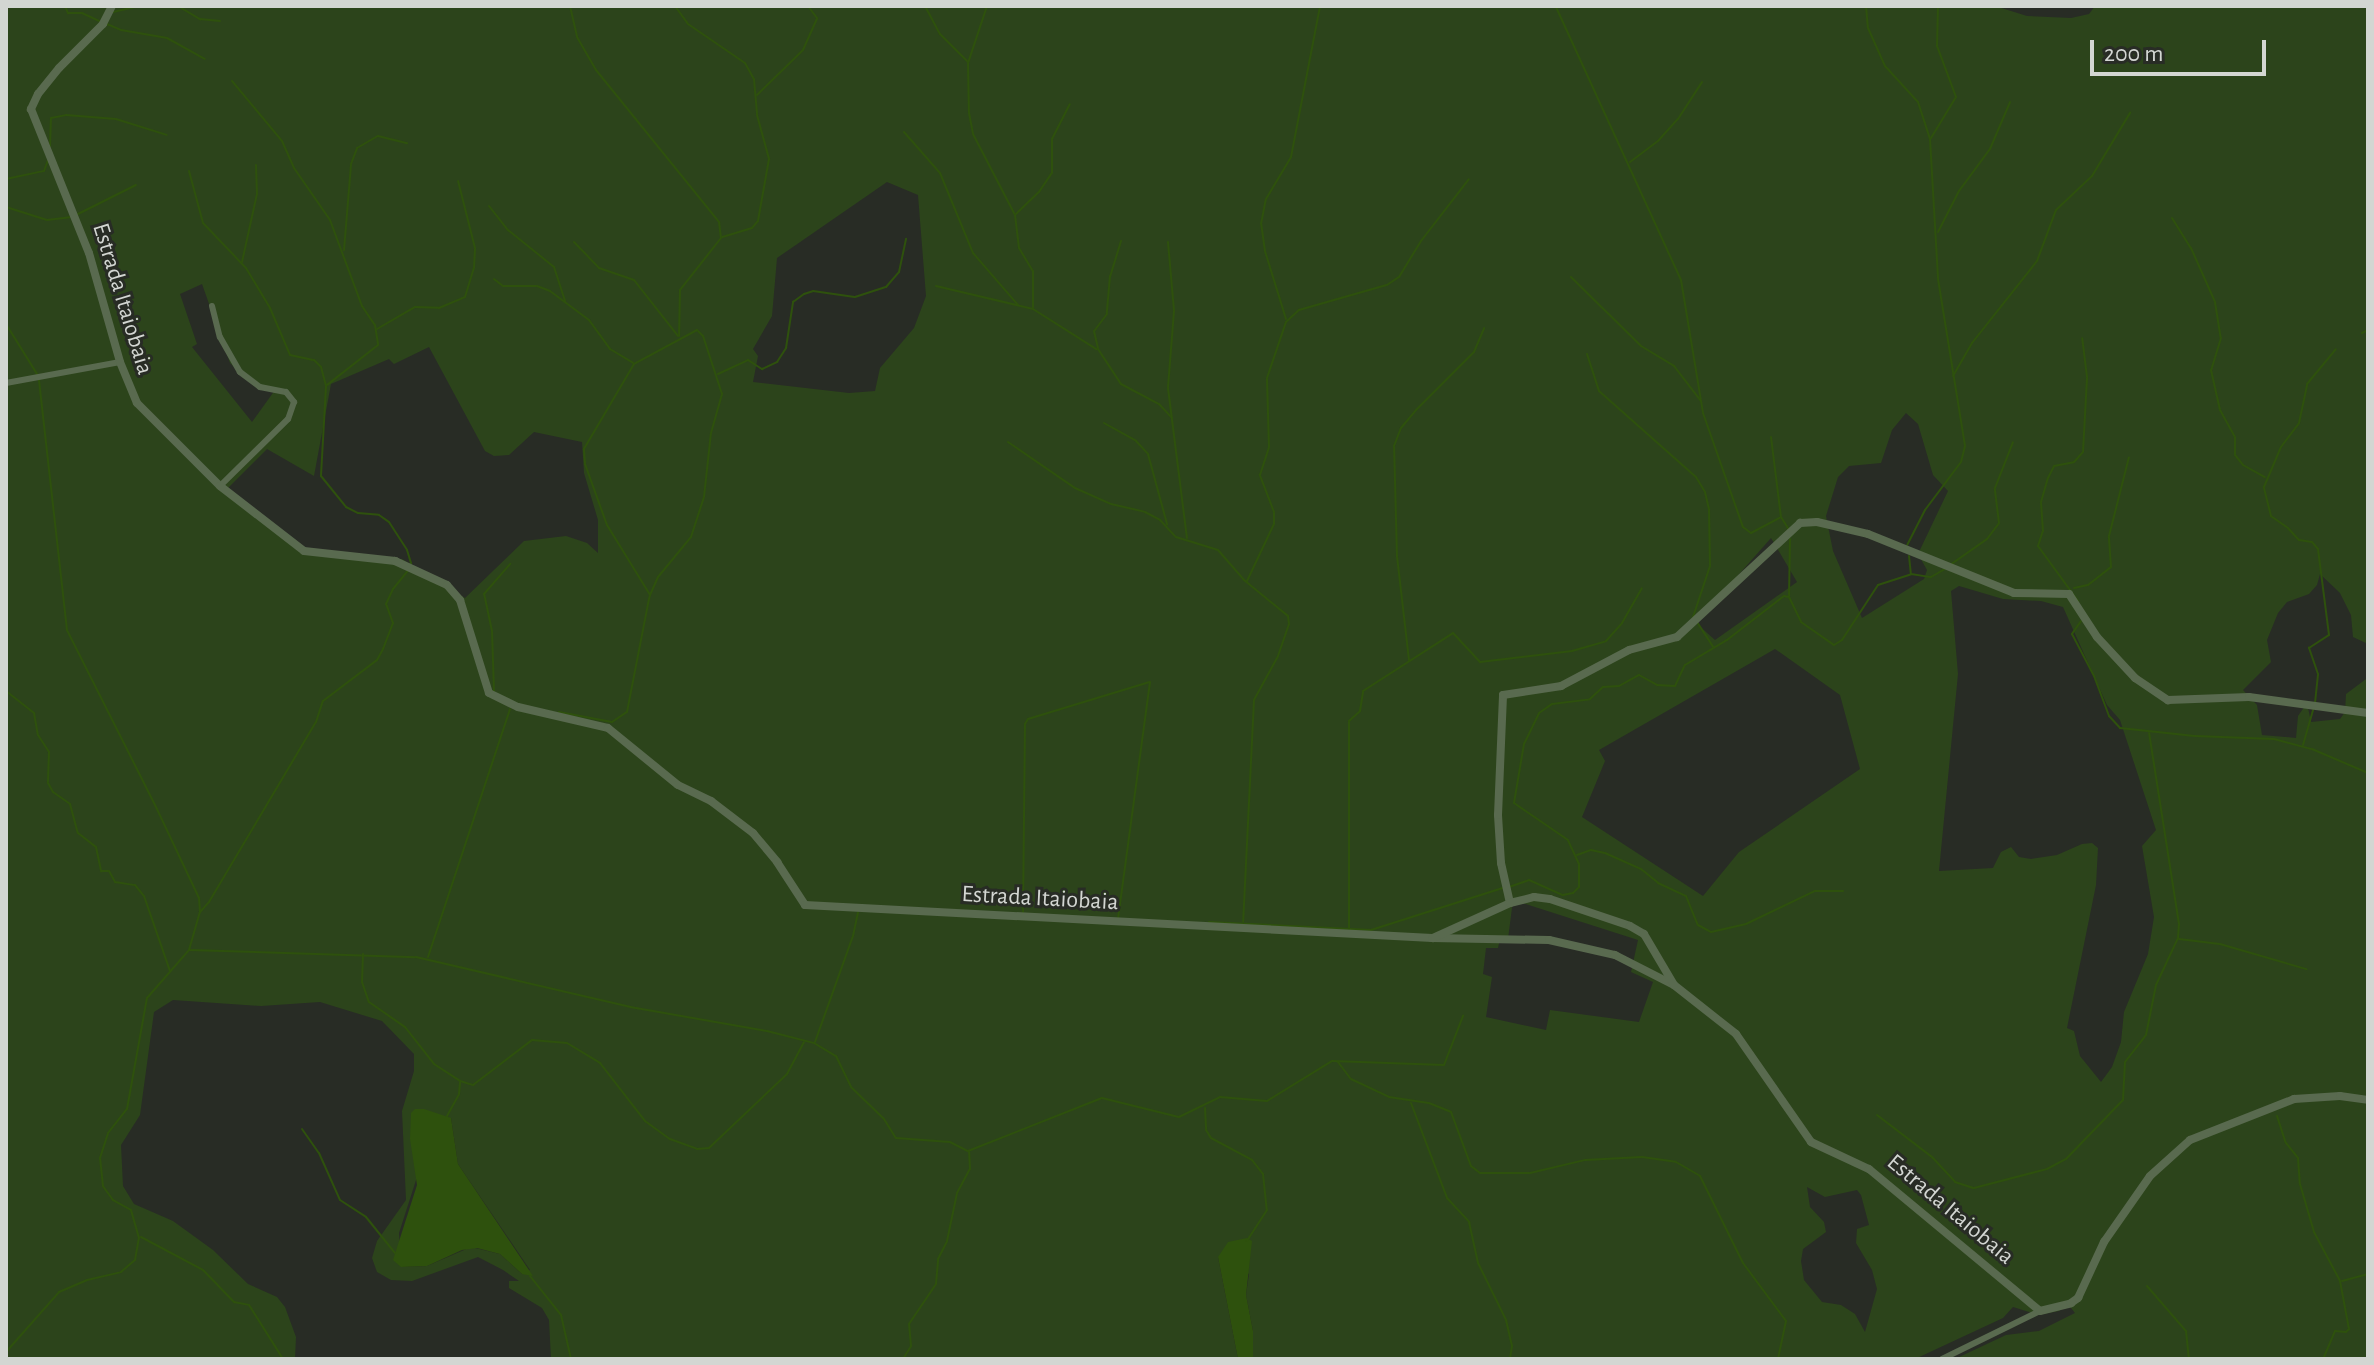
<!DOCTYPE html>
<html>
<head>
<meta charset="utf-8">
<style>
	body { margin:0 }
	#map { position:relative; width:2374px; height:1365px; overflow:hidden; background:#282c25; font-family:"Alegreya Sans",sans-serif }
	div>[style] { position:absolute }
	.green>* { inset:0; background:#2c441b }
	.water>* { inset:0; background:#2e510d }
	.stream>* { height:2px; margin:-1px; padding:0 1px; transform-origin:1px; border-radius:1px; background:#2e510d }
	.minor>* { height:6px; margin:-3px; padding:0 3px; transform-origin:3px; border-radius:3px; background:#596a4f }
	.tertiary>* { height:8px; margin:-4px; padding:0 4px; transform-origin:4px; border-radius:4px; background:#596a4f }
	span { translate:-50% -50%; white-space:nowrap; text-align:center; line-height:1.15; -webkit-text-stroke:6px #282c25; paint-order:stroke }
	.street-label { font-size:24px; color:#d3d6d2 }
	.frame { position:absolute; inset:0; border:8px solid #d3d6d2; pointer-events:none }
	.scale { position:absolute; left:2090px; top:40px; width:176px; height:36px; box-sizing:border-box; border:4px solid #d3d6d2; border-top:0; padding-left:10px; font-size:24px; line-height:28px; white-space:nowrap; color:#d3d6d2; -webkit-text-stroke:6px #282c25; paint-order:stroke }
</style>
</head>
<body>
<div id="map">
	<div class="green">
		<div style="clip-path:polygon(evenodd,6px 6px,1995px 6px,2027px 16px,2071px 18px,2089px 14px,2095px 6px,2368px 6px,2368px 644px,2353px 637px,2351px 615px,2340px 593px,2320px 574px,2317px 585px,2309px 594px,2287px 602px,2278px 613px,2267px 640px,2271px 662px,2243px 690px,2257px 705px,2262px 735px,2296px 738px,2298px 716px,2307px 703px,2311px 722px,2340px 719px,2345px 712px,2346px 694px,2366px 679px,2368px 659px,2368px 1359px,1955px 1359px,2006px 1335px,2039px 1331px,2075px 1313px,2068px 1304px,2059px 1311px,2039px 1315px,2013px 1307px,2003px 1318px,1915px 1359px,1253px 1359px,1253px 1331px,1246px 1295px,1249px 1274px,1218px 1257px,1238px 1359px,551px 1359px,549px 1320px,542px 1308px,509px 1288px,509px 1281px,519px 1281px,503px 1270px,478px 1257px,412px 1281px,391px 1280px,377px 1272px,372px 1258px,377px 1241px,406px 1200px,402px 1111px,414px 1071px,414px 1054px,382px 1021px,320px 1002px,261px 1006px,173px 1000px,154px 1012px,140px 1115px,121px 1145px,123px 1186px,134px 1204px,173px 1221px,213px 1250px,248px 1284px,277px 1297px,285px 1307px,296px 1337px,295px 1359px,6px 1359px,6px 6px,887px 182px,918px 195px,926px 296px,914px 328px,880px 368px,875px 391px,849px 393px,753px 382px,758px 356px,753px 349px,772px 316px,777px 258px,887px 182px,6px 6px,202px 284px,230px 363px,253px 385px,275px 390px,252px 422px,192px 347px,197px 344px,180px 294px,202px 284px,6px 6px,429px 347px,485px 451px,494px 456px,509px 455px,534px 432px,582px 442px,584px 473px,598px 520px,598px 553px,587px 543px,566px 536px,524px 541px,465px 598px,402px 559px,311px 554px,226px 490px,267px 449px,314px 476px,331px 384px,389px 359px,394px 364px,429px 347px,6px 6px,1906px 413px,1918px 424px,1933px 475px,1948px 491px,1918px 554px,1927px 570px,1924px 579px,1862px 618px,1833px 551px,1826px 516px,1838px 477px,1849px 466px,1881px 463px,1892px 430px,1906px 413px,6px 6px,1771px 538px,1797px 582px,1715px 640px,1696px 623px,1771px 538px,6px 6px,1959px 586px,2003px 599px,2041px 601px,2063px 607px,2107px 705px,2120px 720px,2156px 830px,2142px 846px,2154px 917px,2148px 954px,2124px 1012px,2121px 1042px,2112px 1067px,2101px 1082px,2080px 1056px,2074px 1031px,2067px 1028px,2096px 885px,2098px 848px,2092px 843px,2082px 844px,2057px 855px,2031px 859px,2019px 857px,2011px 847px,2001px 852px,1993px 868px,1939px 871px,1958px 674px,1951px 591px,1959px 586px,6px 6px,1775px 649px,1840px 695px,1860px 769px,1739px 852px,1703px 896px,1582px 817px,1605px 761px,1599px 750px,1775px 649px,6px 6px,1513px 900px,1638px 940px,1631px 972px,1653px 982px,1639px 1022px,1550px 1010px,1546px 1030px,1486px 1017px,1492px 977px,1483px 974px,1486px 948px,1498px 948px,1500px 939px,1508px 939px,1513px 900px,6px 6px,451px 1118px,458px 1164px,530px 1270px,522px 1274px,500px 1254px,471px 1247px,427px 1266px,401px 1267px,399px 1233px,417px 1177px,451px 1118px,6px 6px,1807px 1187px,1825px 1197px,1857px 1190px,1861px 1195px,1869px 1225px,1857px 1229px,1856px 1243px,1872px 1270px,1877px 1289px,1865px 1332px,1855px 1314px,1841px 1305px,1822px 1302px,1804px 1280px,1801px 1261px,1803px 1249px,1826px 1232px,1824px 1222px,1810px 1207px,1807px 1187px)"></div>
	</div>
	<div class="water">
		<div style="clip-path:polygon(415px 1109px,424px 1109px,451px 1118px,458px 1164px,533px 1276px,522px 1274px,500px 1254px,477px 1248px,462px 1250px,427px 1266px,401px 1267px,393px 1260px,417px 1185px,410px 1139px,411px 1113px)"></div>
		<div style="clip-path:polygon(1247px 1238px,1252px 1241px,1246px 1295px,1253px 1331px,1253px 1359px,1238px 1359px,1218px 1257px,1228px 1242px)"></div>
	</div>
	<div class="stream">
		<div style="left:65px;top:6px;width:8px;rotate:67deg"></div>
		<div style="left:68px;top:13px;width:14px"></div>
		<div style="left:82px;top:13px;width:21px;rotate:25deg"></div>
		<div style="left:178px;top:6px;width:26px;rotate:31deg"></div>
		<div style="left:200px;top:19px;width:20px;rotate:6deg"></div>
		<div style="left:570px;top:6px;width:32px;rotate:77deg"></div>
		<div style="left:577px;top:37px;width:38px;rotate:60deg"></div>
		<div style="left:596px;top:70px;width:196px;rotate:51deg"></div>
		<div style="left:719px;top:222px;width:16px;rotate:83deg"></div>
		<div style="left:721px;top:238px;width:66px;rotate:128.3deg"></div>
		<div style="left:680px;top:290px;width:46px;rotate:91.2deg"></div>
		<div style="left:675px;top:6px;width:22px;rotate:54deg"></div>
		<div style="left:688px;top:24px;width:69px;rotate:34.4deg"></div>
		<div style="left:745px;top:63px;width:18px;rotate:61deg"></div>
		<div style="left:754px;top:79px;width:36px;rotate:85deg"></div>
		<div style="left:757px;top:115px;width:46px;rotate:74.7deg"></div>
		<div style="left:769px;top:159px;width:63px;rotate:100.1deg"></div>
		<div style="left:758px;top:221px;width:9px;rotate:131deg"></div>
		<div style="left:752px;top:228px;width:31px;rotate:163deg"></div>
		<div style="left:925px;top:6px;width:32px;rotate:62deg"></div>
		<div style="left:940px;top:34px;width:40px;rotate:45deg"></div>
		<div style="left:987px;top:6px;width:60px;rotate:108.4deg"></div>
		<div style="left:968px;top:63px;width:50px;rotate:88.9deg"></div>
		<div style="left:969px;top:113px;width:21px;rotate:79deg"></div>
		<div style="left:973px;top:134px;width:91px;rotate:62.6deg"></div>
		<div style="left:1015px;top:215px;width:33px;rotate:83deg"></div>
		<div style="left:1019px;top:248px;width:27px;rotate:59deg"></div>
		<div style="left:1033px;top:271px;width:38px;rotate:90deg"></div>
		<div style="left:1866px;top:6px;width:22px;rotate:85deg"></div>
		<div style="left:1868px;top:28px;width:42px;rotate:65.9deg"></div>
		<div style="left:1885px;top:66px;width:49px;rotate:47.5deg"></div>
		<div style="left:1918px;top:102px;width:39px;rotate:72deg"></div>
		<div style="left:1930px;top:139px;width:140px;rotate:86.7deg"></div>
		<div style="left:1938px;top:279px;width:169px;rotate:80.8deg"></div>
		<div style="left:1965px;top:446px;width:16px;rotate:104deg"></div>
		<div style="left:1961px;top:462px;width:60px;rotate:126.9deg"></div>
		<div style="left:1925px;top:510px;width:39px;rotate:117deg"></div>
		<div style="left:1556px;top:7px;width:300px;rotate:65.4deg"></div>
		<div style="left:1681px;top:280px;width:135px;rotate:80.6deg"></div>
		<div style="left:1703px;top:413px;width:121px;rotate:70.7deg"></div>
		<div style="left:1743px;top:527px;width:10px;rotate:37deg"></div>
		<div style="left:1751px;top:533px;width:34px;rotate:-28deg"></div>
		<div style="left:113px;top:12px;width:27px;rotate:-13deg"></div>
		<div style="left:107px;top:24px;width:15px;rotate:23deg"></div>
		<div style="left:121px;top:30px;width:47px;rotate:9.9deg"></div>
		<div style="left:167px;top:38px;width:43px;rotate:28.9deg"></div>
		<div style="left:232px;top:81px;width:78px;rotate:50.2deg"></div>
		<div style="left:282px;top:141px;width:30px;rotate:66deg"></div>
		<div style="left:294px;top:168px;width:63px;rotate:55.3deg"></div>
		<div style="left:330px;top:220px;width:92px;rotate:69.6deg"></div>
		<div style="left:362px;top:306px;width:23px;rotate:56deg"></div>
		<div style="left:375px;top:325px;width:20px;rotate:81deg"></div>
		<div style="left:378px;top:345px;width:65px;rotate:141.9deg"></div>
		<div style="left:757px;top:95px;width:64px;rotate:-44.4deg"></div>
		<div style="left:803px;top:50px;width:35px;rotate:-66deg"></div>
		<div style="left:817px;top:18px;width:15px;rotate:-127deg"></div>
		<div style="left:904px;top:132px;width:55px;rotate:48.7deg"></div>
		<div style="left:940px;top:173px;width:87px;rotate:67.6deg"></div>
		<div style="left:973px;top:253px;width:69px;rotate:49.1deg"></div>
		<div style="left:1931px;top:138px;width:48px;rotate:-58.6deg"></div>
		<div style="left:1956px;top:97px;width:54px;rotate:-110.4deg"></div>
		<div style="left:1937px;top:46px;width:40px;rotate:-88.6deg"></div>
		<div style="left:50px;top:146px;width:28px;rotate:-88deg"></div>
		<div style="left:51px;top:118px;width:15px;rotate:-11deg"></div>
		<div style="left:66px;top:115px;width:50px;rotate:4.6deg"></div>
		<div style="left:116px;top:119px;width:53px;rotate:17.4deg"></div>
		<div style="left:1630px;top:162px;width:35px;rotate:-37deg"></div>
		<div style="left:1658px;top:141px;width:30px;rotate:-48deg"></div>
		<div style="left:1678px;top:119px;width:44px;rotate:-57deg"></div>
		<div style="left:189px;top:171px;width:54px;rotate:74.9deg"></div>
		<div style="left:203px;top:223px;width:62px;rotate:46.3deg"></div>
		<div style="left:246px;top:268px;width:47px;rotate:59deg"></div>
		<div style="left:270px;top:308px;width:51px;rotate:66.9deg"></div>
		<div style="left:290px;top:355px;width:25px;rotate:12deg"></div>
		<div style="left:314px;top:360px;width:10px;rotate:45deg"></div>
		<div style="left:321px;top:367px;width:20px;rotate:75deg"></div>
		<div style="left:326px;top:386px;width:90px;rotate:93.2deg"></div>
		<div style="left:321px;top:476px;width:40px;rotate:51deg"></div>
		<div style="left:346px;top:507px;width:13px;rotate:27deg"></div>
		<div style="left:358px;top:513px;width:21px;rotate:5deg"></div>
		<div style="left:379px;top:515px;width:12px;rotate:35deg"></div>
		<div style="left:389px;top:522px;width:33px;rotate:57deg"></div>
		<div style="left:407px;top:550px;width:14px;rotate:73deg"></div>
		<div style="left:6px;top:179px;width:39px;rotate:-12deg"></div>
		<div style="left:44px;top:171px;width:12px;rotate:-70deg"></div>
		<div style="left:489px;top:206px;width:31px;rotate:52deg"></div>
		<div style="left:508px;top:230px;width:59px;rotate:38.8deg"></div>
		<div style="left:554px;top:267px;width:36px;rotate:72deg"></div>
		<div style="left:6px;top:207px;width:43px;rotate:17.6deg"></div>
		<div style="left:47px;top:220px;width:23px;rotate:-7deg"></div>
		<div style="left:1016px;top:214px;width:32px;rotate:-44deg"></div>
		<div style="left:1039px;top:192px;width:23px;rotate:-56deg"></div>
		<div style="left:1052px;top:173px;width:34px;rotate:-90deg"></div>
		<div style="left:1052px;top:139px;width:39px;rotate:-63deg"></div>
		<div style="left:76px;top:215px;width:67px;rotate:-26.6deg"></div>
		<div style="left:2172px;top:218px;width:36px;rotate:58deg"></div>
		<div style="left:2191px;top:248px;width:59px;rotate:66deg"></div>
		<div style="left:2215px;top:302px;width:36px;rotate:81deg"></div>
		<div style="left:2221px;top:338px;width:34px;rotate:107deg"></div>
		<div style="left:2211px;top:370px;width:41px;rotate:77.3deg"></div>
		<div style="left:2220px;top:410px;width:31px;rotate:61deg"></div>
		<div style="left:2235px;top:437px;width:18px;rotate:90deg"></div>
		<div style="left:2235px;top:455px;width:13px;rotate:51deg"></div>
		<div style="left:2243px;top:465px;width:25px;rotate:29deg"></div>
		<div style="left:1938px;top:232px;width:46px;rotate:-62.9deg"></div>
		<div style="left:1959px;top:191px;width:52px;rotate:-53.6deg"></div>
		<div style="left:1990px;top:149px;width:51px;rotate:-66.9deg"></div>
		<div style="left:1121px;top:241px;width:37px;rotate:107deg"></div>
		<div style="left:1110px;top:276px;width:38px;rotate:95deg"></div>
		<div style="left:1107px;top:314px;width:21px;rotate:127deg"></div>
		<div style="left:1094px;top:331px;width:18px;rotate:77deg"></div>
		<div style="left:1098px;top:349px;width:42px;rotate:56.7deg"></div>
		<div style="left:1121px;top:384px;width:43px;rotate:27.8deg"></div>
		<div style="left:1159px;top:404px;width:19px;rotate:47deg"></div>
		<div style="left:574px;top:242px;width:36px;rotate:46deg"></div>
		<div style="left:599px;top:268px;width:37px;rotate:19deg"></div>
		<div style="left:634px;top:280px;width:71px;rotate:51.8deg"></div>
		<div style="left:1168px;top:242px;width:69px;rotate:85deg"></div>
		<div style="left:1174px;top:311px;width:77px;rotate:94.5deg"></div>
		<div style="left:1168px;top:388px;width:151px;rotate:82.8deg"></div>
		<div style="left:344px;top:250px;width:86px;rotate:-85.3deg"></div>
		<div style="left:351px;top:164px;width:17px;rotate:-69deg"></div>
		<div style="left:357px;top:148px;width:24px;rotate:-30deg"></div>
		<div style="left:378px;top:136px;width:30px;rotate:14deg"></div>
		<div style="left:242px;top:262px;width:70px;rotate:-77.6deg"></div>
		<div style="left:257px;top:194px;width:29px;rotate:-92deg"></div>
		<div style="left:1571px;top:277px;width:98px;rotate:44.6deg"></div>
		<div style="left:1641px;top:346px;width:39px;rotate:31deg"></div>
		<div style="left:1674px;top:366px;width:44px;rotate:52.4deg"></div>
		<div style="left:494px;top:279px;width:11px;rotate:38deg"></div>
		<div style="left:503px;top:286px;width:34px"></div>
		<div style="left:537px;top:286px;width:14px;rotate:21deg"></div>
		<div style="left:550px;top:291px;width:49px;rotate:36.6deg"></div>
		<div style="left:589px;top:320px;width:36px;rotate:54deg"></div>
		<div style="left:610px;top:349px;width:27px;rotate:31deg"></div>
		<div style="left:936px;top:286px;width:100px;rotate:13.3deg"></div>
		<div style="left:1033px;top:309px;width:75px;rotate:32.4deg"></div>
		<div style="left:1286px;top:319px;width:71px;rotate:-107.2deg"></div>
		<div style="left:1265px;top:251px;width:27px;rotate:-98deg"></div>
		<div style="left:1261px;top:224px;width:25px;rotate:-79deg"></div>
		<div style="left:1266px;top:199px;width:49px;rotate:-59.2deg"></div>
		<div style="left:1291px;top:157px;width:154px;rotate:-79.1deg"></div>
		<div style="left:6px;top:324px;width:59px;rotate:58.2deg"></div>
		<div style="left:377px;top:329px;width:44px;rotate:-30.1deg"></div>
		<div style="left:415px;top:307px;width:24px;rotate:2deg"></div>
		<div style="left:439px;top:308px;width:28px;rotate:-23deg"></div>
		<div style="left:465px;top:297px;width:30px;rotate:-73deg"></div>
		<div style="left:474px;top:268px;width:20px;rotate:-87deg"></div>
		<div style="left:475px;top:248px;width:69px;rotate:-104.2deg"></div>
		<div style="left:2362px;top:333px;width:7px;rotate:-27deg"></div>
		<div style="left:1587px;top:354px;width:39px;rotate:72deg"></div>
		<div style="left:1599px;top:391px;width:130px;rotate:41.6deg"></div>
		<div style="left:1696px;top:477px;width:17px;rotate:59deg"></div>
		<div style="left:1705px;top:492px;width:17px;rotate:77deg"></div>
		<div style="left:1709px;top:509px;width:57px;rotate:89deg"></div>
		<div style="left:1710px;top:566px;width:54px;rotate:108.4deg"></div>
		<div style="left:718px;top:374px;width:33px;rotate:-25deg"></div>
		<div style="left:748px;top:360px;width:17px;rotate:33deg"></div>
		<div style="left:762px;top:369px;width:17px;rotate:-25deg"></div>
		<div style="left:777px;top:362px;width:17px;rotate:-57deg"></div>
		<div style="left:786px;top:348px;width:47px;rotate:-81.3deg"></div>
		<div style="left:793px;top:302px;width:14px;rotate:-36deg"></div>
		<div style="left:804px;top:294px;width:9px;rotate:-18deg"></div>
		<div style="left:813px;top:291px;width:42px;rotate:8.1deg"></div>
		<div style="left:855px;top:297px;width:33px;rotate:-18deg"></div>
		<div style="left:886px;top:287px;width:20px;rotate:-49deg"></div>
		<div style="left:899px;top:272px;width:34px;rotate:-78deg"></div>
		<div style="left:1953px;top:376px;width:38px;rotate:-60deg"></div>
		<div style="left:1972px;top:343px;width:105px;rotate:-51.6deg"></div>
		<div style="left:2037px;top:261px;width:54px;rotate:-69.6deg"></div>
		<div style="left:2056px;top:210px;width:50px;rotate:-43.4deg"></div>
		<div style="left:2092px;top:176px;width:74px;rotate:-58.9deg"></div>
		<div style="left:1104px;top:423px;width:37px;rotate:29deg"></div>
		<div style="left:1136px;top:441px;width:18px;rotate:47deg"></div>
		<div style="left:1148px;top:454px;width:73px;rotate:74.8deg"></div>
		<div style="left:1771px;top:437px;width:81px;rotate:82.9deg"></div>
		<div style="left:1781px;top:517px;width:13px;rotate:58deg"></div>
		<div style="left:1008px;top:442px;width:81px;rotate:34.5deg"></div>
		<div style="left:1075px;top:488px;width:39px;rotate:24deg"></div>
		<div style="left:1111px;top:504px;width:35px;rotate:13deg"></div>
		<div style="left:1145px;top:512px;width:17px;rotate:28deg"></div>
		<div style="left:1160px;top:520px;width:23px;rotate:47deg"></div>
		<div style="left:1176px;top:537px;width:44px;rotate:17.2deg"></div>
		<div style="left:1218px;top:550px;width:40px;rotate:49deg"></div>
		<div style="left:1244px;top:580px;width:57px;rotate:39.3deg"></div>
		<div style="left:1288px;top:616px;width:8px;rotate:83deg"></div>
		<div style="left:1289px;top:624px;width:36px;rotate:109deg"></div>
		<div style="left:1277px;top:658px;width:48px;rotate:118.7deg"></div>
		<div style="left:1254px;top:700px;width:222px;rotate:92.8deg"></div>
		<div style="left:1790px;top:539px;width:58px;rotate:91deg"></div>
		<div style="left:1789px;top:597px;width:28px;rotate:64deg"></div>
		<div style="left:1801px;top:622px;width:40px;rotate:34.9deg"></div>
		<div style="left:1834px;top:645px;width:9px;rotate:-32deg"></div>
		<div style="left:1842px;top:640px;width:66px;rotate:-56.8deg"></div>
		<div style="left:1878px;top:585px;width:35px;rotate:-18deg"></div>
		<div style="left:1911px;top:574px;width:20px;rotate:9deg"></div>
		<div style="left:1931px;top:577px;width:16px;rotate:-30deg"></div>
		<div style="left:1909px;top:556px;width:18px;rotate:84deg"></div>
		<div style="left:1950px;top:565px;width:45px;rotate:-35.1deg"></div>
		<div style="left:1987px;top:539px;width:20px;rotate:-53deg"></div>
		<div style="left:1999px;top:523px;width:35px;rotate:-97deg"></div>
		<div style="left:1995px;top:488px;width:49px;rotate:-68.6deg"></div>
		<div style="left:1247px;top:581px;width:63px;rotate:-64.7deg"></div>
		<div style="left:1274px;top:524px;width:12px;rotate:-90deg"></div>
		<div style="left:1274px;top:512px;width:40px;rotate:-111deg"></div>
		<div style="left:1260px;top:475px;width:29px;rotate:-72deg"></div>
		<div style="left:1269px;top:447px;width:69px;rotate:-91.7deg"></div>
		<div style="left:1267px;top:378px;width:59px;rotate:-71.3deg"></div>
		<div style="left:1286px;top:322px;width:18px;rotate:-43deg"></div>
		<div style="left:1299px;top:310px;width:91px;rotate:-15.9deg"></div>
		<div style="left:1387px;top:285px;width:14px;rotate:-34deg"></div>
		<div style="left:1399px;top:277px;width:42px;rotate:-58.6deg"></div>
		<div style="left:1421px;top:241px;width:78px;rotate:-52.3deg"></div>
		<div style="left:2074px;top:588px;width:14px;rotate:-12deg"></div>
		<div style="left:2088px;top:585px;width:29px;rotate:-38deg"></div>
		<div style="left:2111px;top:567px;width:31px;rotate:-94deg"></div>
		<div style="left:2109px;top:536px;width:81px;rotate:-75.8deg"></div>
		<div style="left:2078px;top:601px;width:68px;rotate:-126deg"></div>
		<div style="left:2038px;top:546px;width:16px;rotate:-72deg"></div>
		<div style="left:2043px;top:531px;width:29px;rotate:-94deg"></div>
		<div style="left:2041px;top:502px;width:25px;rotate:-74deg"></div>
		<div style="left:2048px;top:478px;width:13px;rotate:-63deg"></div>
		<div style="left:2054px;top:466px;width:20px;rotate:-11deg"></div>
		<div style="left:2074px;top:462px;width:13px;rotate:-48deg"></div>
		<div style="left:2083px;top:452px;width:75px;rotate:-86.9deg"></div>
		<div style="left:2087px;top:377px;width:39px;rotate:-97deg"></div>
		<div style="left:2081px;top:621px;width:16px;rotate:125deg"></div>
		<div style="left:2072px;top:634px;width:47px;rotate:62.4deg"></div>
		<div style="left:2094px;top:676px;width:43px;rotate:69.4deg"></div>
		<div style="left:2109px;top:716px;width:16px;rotate:47deg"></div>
		<div style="left:2120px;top:728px;width:75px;rotate:6.1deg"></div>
		<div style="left:2195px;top:736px;width:79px;rotate:2.2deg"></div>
		<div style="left:2274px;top:739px;width:39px;rotate:15deg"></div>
		<div style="left:2312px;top:749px;width:61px;rotate:23.2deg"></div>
		<div style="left:1697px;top:622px;width:30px;rotate:57deg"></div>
		<div style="left:1409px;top:660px;width:104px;rotate:-96.6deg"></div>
		<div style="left:1397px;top:557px;width:111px;rotate:-91.5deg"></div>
		<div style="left:1394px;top:446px;width:19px;rotate:-69deg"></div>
		<div style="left:1401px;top:428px;width:23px;rotate:-50deg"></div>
		<div style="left:1416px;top:410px;width:82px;rotate:-45deg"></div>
		<div style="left:1474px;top:352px;width:26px;rotate:-67deg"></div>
		<div style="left:6px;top:691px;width:36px;rotate:38deg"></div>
		<div style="left:34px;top:713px;width:22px;rotate:80deg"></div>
		<div style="left:38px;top:735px;width:20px;rotate:57deg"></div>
		<div style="left:49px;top:752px;width:31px;rotate:92deg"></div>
		<div style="left:48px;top:783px;width:10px;rotate:61deg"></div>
		<div style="left:53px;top:792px;width:21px;rotate:35deg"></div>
		<div style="left:70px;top:804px;width:30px;rotate:75deg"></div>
		<div style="left:78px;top:833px;width:23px;rotate:38deg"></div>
		<div style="left:96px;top:847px;width:25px;rotate:78deg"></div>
		<div style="left:101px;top:871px;width:8px"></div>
		<div style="left:109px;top:871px;width:13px;rotate:61deg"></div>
		<div style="left:115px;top:882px;width:20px;rotate:9deg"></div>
		<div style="left:135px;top:885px;width:14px;rotate:51deg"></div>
		<div style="left:144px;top:896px;width:79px;rotate:70.9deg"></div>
		<div style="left:494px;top:691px;width:60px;rotate:-91.9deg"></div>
		<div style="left:492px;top:631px;width:38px;rotate:-102deg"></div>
		<div style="left:484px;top:594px;width:40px;rotate:-49deg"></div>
		<div style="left:2315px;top:703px;width:29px;rotate:-84deg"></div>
		<div style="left:2318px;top:674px;width:28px;rotate:-109deg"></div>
		<div style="left:2309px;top:648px;width:24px;rotate:-33deg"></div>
		<div style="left:2329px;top:635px;width:87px;rotate:-97.3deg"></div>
		<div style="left:2318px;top:549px;width:9px;rotate:-131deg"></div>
		<div style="left:2312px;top:542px;width:13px;rotate:-171deg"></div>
		<div style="left:2299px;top:540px;width:16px;rotate:-133deg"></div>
		<div style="left:2288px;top:528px;width:21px;rotate:-145deg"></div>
		<div style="left:2271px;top:516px;width:30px;rotate:-104deg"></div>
		<div style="left:2264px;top:487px;width:43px;rotate:-67deg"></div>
		<div style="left:2281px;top:447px;width:30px;rotate:-53deg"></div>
		<div style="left:2299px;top:423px;width:40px;rotate:-78deg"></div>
		<div style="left:2307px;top:384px;width:45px;rotate:-50.4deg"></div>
		<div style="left:559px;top:712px;width:54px;rotate:10.7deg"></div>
		<div style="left:612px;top:722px;width:18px;rotate:-34deg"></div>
		<div style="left:627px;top:712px;width:115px;rotate:-79deg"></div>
		<div style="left:649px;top:599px;width:4px;rotate:-76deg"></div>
		<div style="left:650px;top:595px;width:20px;rotate:-66deg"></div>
		<div style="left:658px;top:577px;width:52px;rotate:-50.5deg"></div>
		<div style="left:691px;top:537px;width:42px;rotate:-72deg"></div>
		<div style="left:704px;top:497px;width:64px;rotate:-83.8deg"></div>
		<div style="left:711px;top:433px;width:41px;rotate:-74.2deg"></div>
		<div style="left:722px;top:394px;width:61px;rotate:-108.1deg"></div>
		<div style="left:703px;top:336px;width:8px;rotate:-135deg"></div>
		<div style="left:697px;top:330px;width:72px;rotate:151.6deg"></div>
		<div style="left:634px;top:364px;width:99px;rotate:120.5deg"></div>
		<div style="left:584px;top:449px;width:15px;rotate:86deg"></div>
		<div style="left:585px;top:464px;width:65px;rotate:70.2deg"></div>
		<div style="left:607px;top:525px;width:82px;rotate:58.4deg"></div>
		<div style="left:2303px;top:745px;width:37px;rotate:-74deg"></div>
		<div style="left:1577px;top:855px;width:15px;rotate:-20deg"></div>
		<div style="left:1591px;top:850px;width:14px;rotate:12deg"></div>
		<div style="left:1605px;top:853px;width:39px;rotate:24deg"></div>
		<div style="left:1641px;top:869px;width:22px;rotate:39deg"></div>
		<div style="left:1658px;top:883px;width:31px;rotate:25deg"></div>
		<div style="left:1686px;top:896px;width:31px;rotate:68deg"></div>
		<div style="left:1698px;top:925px;width:15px;rotate:28deg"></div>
		<div style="left:1711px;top:932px;width:36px;rotate:-13deg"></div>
		<div style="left:1746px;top:924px;width:76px;rotate:-25.6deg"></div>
		<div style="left:1815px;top:891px;width:28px"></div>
		<div style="left:1509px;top:887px;width:21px;rotate:-19deg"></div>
		<div style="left:1529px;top:880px;width:37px;rotate:24deg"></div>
		<div style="left:1563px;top:895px;width:10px;rotate:-11deg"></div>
		<div style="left:1573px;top:893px;width:8px;rotate:-45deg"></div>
		<div style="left:1579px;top:887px;width:23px;rotate:-90deg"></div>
		<div style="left:1579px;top:864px;width:26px;rotate:-115deg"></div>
		<div style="left:1568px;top:840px;width:65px;rotate:-145.6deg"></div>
		<div style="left:1514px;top:803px;width:60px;rotate:-80.4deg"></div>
		<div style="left:1524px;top:744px;width:34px;rotate:-64deg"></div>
		<div style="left:1539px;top:713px;width:16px;rotate:-35deg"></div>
		<div style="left:1552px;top:704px;width:38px;rotate:-7deg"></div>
		<div style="left:1590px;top:699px;width:18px;rotate:-43deg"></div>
		<div style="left:1603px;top:687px;width:16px;rotate:-4deg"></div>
		<div style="left:1619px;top:686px;width:23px;rotate:-29deg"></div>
		<div style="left:1639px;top:675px;width:21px;rotate:29deg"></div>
		<div style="left:1657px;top:685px;width:18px;rotate:3deg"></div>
		<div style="left:1675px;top:686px;width:23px;rotate:-65deg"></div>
		<div style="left:1685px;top:665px;width:49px;rotate:-30.8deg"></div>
		<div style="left:1727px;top:640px;width:72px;rotate:-37.7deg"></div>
		<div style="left:1784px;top:596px;width:5px;rotate:11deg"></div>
		<div style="left:200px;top:912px;width:13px;rotate:-48deg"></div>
		<div style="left:209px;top:902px;width:209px;rotate:-59.3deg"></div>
		<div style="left:316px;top:722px;width:22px;rotate:-72deg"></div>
		<div style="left:323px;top:701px;width:68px;rotate:-37.2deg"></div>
		<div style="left:377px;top:660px;width:13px;rotate:-61deg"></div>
		<div style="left:383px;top:649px;width:28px;rotate:-69deg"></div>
		<div style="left:393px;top:623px;width:20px;rotate:-110deg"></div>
		<div style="left:386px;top:604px;width:17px;rotate:-65deg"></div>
		<div style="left:393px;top:589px;width:26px;rotate:-51deg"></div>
		<div style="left:1023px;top:913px;width:189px;rotate:-89.4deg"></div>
		<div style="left:1025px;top:724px;width:6px;rotate:-59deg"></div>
		<div style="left:1028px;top:719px;width:127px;rotate:-16.9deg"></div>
		<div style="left:1150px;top:682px;width:238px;rotate:97.7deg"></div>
		<div style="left:1209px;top:922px;width:162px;rotate:2.8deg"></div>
		<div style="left:1371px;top:930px;width:139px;rotate:-17.7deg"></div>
		<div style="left:1349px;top:928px;width:207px;rotate:-90deg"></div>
		<div style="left:1349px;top:721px;width:15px;rotate:-42deg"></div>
		<div style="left:1360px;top:711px;width:20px;rotate:-81deg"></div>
		<div style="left:1363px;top:691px;width:107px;rotate:-32.8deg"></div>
		<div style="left:1453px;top:633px;width:40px;rotate:47deg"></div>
		<div style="left:1480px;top:662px;width:93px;rotate:-6.8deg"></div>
		<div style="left:1572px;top:651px;width:35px;rotate:-16deg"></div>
		<div style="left:1606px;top:641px;width:24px;rotate:-48deg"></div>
		<div style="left:1622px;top:623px;width:40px;rotate:-60.3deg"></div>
		<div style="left:2179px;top:939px;width:41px;rotate:7deg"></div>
		<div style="left:2220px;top:944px;width:90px;rotate:16.2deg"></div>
		<div style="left:189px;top:950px;width:227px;rotate:1.8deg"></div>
		<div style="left:416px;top:957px;width:226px;rotate:13.1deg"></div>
		<div style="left:636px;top:1008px;width:133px;rotate:10deg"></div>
		<div style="left:767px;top:1031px;width:49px;rotate:14.3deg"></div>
		<div style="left:814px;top:1043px;width:26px;rotate:31deg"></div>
		<div style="left:836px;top:1056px;width:34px;rotate:64deg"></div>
		<div style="left:851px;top:1087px;width:46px;rotate:44.1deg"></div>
		<div style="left:884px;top:1119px;width:22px;rotate:58deg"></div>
		<div style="left:896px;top:1138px;width:54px;rotate:4.2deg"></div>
		<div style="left:950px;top:1142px;width:20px;rotate:27deg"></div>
		<div style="left:968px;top:1151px;width:144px;rotate:-21.6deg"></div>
		<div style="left:1102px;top:1098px;width:79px;rotate:13.9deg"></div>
		<div style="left:1179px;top:1117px;width:46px;rotate:-26deg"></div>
		<div style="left:1220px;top:1097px;width:47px;rotate:4.9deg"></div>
		<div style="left:1267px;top:1101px;width:76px;rotate:-31.6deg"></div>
		<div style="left:1332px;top:1061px;width:112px;rotate:2deg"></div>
		<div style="left:1444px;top:1065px;width:53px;rotate:-68.8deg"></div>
		<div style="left:363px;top:954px;width:28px;rotate:92deg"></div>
		<div style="left:362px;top:982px;width:21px;rotate:71deg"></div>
		<div style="left:369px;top:1002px;width:44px;rotate:34.8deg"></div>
		<div style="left:405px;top:1027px;width:47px;rotate:51.9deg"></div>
		<div style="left:434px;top:1064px;width:31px;rotate:33deg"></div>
		<div style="left:460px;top:1081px;width:14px;rotate:17deg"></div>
		<div style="left:473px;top:1085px;width:74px;rotate:-37.3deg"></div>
		<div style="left:532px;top:1040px;width:35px;rotate:5deg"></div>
		<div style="left:567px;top:1043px;width:39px;rotate:31deg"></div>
		<div style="left:600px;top:1063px;width:73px;rotate:52.2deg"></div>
		<div style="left:645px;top:1121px;width:31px;rotate:36deg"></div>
		<div style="left:670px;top:1139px;width:29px;rotate:20deg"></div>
		<div style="left:697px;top:1149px;width:12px;rotate:-5deg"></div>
		<div style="left:709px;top:1148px;width:108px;rotate:-43.5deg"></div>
		<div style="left:787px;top:1074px;width:36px;rotate:-62deg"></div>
		<div style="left:428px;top:957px;width:261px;rotate:-71.7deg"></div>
		<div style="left:815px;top:1042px;width:113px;rotate:-70.3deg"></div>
		<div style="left:853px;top:936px;width:25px;rotate:-78deg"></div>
		<div style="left:1338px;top:1062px;width:21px;rotate:53deg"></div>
		<div style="left:1351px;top:1079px;width:42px;rotate:25.3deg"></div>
		<div style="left:1389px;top:1097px;width:40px;rotate:8.5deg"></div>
		<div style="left:1429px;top:1103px;width:24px;rotate:22deg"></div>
		<div style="left:1451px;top:1112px;width:58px;rotate:69.7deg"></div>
		<div style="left:1471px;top:1166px;width:11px;rotate:38deg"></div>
		<div style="left:1480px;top:1173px;width:50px"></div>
		<div style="left:1530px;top:1173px;width:57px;rotate:-13.3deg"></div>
		<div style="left:1585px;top:1160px;width:57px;rotate:-3deg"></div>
		<div style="left:1642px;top:1157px;width:34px;rotate:8deg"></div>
		<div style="left:1676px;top:1162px;width:28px;rotate:30deg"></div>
		<div style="left:1700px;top:1176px;width:97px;rotate:63.7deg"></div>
		<div style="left:1743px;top:1263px;width:72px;rotate:53.4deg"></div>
		<div style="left:1786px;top:1321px;width:39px;rotate:102deg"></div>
		<div style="left:1411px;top:1103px;width:102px;rotate:69.2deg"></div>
		<div style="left:1447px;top:1198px;width:33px;rotate:47deg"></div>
		<div style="left:1469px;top:1222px;width:42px;rotate:77.6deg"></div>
		<div style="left:1478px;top:1263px;width:64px;rotate:63.8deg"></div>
		<div style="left:1506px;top:1320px;width:27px;rotate:77deg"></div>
		<div style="left:1512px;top:1346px;width:13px;rotate:99deg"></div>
		<div style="left:1205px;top:1108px;width:22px;rotate:87deg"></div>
		<div style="left:1206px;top:1130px;width:9px;rotate:58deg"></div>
		<div style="left:1211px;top:1138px;width:47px;rotate:28.2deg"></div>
		<div style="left:1252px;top:1160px;width:18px;rotate:52deg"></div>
		<div style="left:1263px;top:1174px;width:36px;rotate:84deg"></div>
		<div style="left:1267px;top:1210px;width:37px;rotate:123deg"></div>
		<div style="left:1877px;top:1115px;width:69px;rotate:37.4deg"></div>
		<div style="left:1932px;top:1157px;width:34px;rotate:47deg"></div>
		<div style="left:1955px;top:1182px;width:20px;rotate:18deg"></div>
		<div style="left:1974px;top:1188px;width:75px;rotate:-14.6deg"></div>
		<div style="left:2047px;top:1169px;width:21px;rotate:-28deg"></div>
		<div style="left:2066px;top:1159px;width:82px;rotate:-46deg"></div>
		<div style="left:2123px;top:1100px;width:38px;rotate:-87deg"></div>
		<div style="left:2125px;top:1062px;width:34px;rotate:-52deg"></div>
		<div style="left:2146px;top:1035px;width:51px;rotate:-78.7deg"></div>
		<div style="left:2156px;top:985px;width:52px;rotate:-64.9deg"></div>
		<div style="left:2178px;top:938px;width:14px;rotate:-86deg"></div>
		<div style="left:2179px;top:924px;width:193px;rotate:-98.9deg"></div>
		<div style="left:447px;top:1116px;width:25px;rotate:-61deg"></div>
		<div style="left:459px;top:1094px;width:12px;rotate:-85deg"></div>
		<div style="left:2277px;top:1116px;width:28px;rotate:72deg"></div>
		<div style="left:2286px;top:1143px;width:19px;rotate:51deg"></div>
		<div style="left:2298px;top:1158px;width:26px;rotate:86deg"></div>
		<div style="left:2300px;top:1184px;width:50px;rotate:73.7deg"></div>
		<div style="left:2314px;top:1232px;width:55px;rotate:62deg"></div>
		<div style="left:2340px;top:1281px;width:49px;rotate:79.4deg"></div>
		<div style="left:2349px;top:1329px;width:4px;rotate:135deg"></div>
		<div style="left:2346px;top:1332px;width:11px;rotate:-175deg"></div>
		<div style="left:2335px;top:1331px;width:30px;rotate:113deg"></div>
		<div style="left:302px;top:1129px;width:29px;rotate:55deg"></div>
		<div style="left:319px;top:1153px;width:51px;rotate:65.9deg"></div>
		<div style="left:340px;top:1200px;width:31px;rotate:33deg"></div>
		<div style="left:366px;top:1217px;width:46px;rotate:51.1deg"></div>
		<div style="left:141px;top:1237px;width:70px;rotate:28deg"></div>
		<div style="left:203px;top:1270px;width:45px;rotate:45.9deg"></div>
		<div style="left:234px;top:1302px;width:15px;rotate:11deg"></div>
		<div style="left:249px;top:1305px;width:64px;rotate:57.8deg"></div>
		<div style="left:530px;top:1276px;width:50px;rotate:51.5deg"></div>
		<div style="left:561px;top:1315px;width:45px;rotate:77.2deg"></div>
		<div style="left:2342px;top:1281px;width:27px;rotate:-15deg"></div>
		<div style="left:2147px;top:1286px;width:60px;rotate:49.1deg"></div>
		<div style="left:2186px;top:1331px;width:28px;rotate:84deg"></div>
		<div style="left:6px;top:1352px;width:80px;rotate:-48.5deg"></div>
		<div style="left:59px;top:1292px;width:30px;rotate:-23deg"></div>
		<div style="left:87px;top:1280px;width:35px;rotate:-13deg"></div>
		<div style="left:121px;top:1272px;width:18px;rotate:-41deg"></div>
		<div style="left:135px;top:1260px;width:22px;rotate:-80deg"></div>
		<div style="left:139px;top:1238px;width:29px;rotate:-106deg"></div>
		<div style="left:131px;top:1210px;width:21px;rotate:-151deg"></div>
		<div style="left:113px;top:1200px;width:17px;rotate:-126deg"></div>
		<div style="left:103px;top:1186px;width:28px;rotate:-96deg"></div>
		<div style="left:100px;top:1158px;width:26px;rotate:-72deg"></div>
		<div style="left:108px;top:1133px;width:31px;rotate:-52deg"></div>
		<div style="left:127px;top:1109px;width:113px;rotate:-79.8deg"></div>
		<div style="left:147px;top:998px;width:64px;rotate:-48.8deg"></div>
		<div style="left:189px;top:950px;width:40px;rotate:-74deg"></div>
		<div style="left:200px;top:912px;width:14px;rotate:-94deg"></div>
		<div style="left:199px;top:898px;width:98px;rotate:-115.3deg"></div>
		<div style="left:157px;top:809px;width:200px;rotate:-116.7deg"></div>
		<div style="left:67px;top:630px;width:252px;rotate:-96.4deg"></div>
		<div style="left:903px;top:1359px;width:15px;rotate:-58deg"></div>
		<div style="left:911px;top:1346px;width:22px;rotate:-95deg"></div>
		<div style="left:909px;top:1324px;width:48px;rotate:-56deg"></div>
		<div style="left:936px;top:1284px;width:25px;rotate:-85deg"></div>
		<div style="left:938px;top:1259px;width:20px;rotate:-63deg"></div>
		<div style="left:947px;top:1241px;width:49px;rotate:-78.2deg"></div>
		<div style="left:957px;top:1193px;width:27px;rotate:-62deg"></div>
		<div style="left:970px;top:1169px;width:17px;rotate:-93deg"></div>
	</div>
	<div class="minor">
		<div style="left:212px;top:306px;width:32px;rotate:76deg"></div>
		<div style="left:220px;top:337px;width:40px;rotate:60.3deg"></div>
		<div style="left:240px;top:372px;width:25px;rotate:37deg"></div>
		<div style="left:260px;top:387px;width:26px;rotate:11deg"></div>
		<div style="left:286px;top:392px;width:13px;rotate:51deg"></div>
		<div style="left:294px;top:402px;width:18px;rotate:109deg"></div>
		<div style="left:288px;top:419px;width:95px;rotate:135.4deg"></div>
		<div style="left:6px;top:383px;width:116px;rotate:-10.4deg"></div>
		<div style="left:1942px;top:1359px;width:109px;rotate:-26.1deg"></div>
	</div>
	<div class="tertiary">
		<div style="left:112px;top:6px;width:20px;rotate:117deg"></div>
		<div style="left:103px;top:24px;width:62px;rotate:135deg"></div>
		<div style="left:59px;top:68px;width:33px;rotate:129deg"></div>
		<div style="left:38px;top:94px;width:17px;rotate:115deg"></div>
		<div style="left:31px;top:109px;width:155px;rotate:68.1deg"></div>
		<div style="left:89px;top:253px;width:113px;rotate:74.1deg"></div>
		<div style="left:120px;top:362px;width:44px;rotate:67.5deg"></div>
		<div style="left:137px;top:403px;width:117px;rotate:45deg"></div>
		<div style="left:220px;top:486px;width:106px;rotate:37.7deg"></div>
		<div style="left:304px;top:551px;width:92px;rotate:6.3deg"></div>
		<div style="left:395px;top:561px;width:57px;rotate:24.8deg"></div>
		<div style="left:447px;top:585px;width:20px;rotate:49deg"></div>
		<div style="left:460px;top:600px;width:97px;rotate:72.7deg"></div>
		<div style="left:489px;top:693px;width:32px;rotate:26deg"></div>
		<div style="left:518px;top:707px;width:92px;rotate:13.1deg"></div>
		<div style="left:608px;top:728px;width:90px;rotate:39.2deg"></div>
		<div style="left:678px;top:785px;width:37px;rotate:26deg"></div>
		<div style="left:711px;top:801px;width:53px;rotate:37.3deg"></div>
		<div style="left:753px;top:833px;width:38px;rotate:50deg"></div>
		<div style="left:777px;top:862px;width:51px;rotate:56.9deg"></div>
		<div style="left:805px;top:905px;width:628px;rotate:3.01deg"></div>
		<div style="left:1432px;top:938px;width:117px;rotate:1deg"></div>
		<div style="left:1549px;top:940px;width:68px;rotate:12.8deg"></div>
		<div style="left:1615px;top:955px;width:66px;rotate:27deg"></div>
		<div style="left:1674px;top:985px;width:79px;rotate:38.3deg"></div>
		<div style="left:1736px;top:1034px;width:131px;rotate:55.2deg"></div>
		<div style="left:1811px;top:1142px;width:64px;rotate:25deg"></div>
		<div style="left:1869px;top:1169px;width:222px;rotate:39.7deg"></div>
		<div style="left:2040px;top:1311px;width:32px;rotate:-14deg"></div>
		<div style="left:2071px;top:1303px;width:9px;rotate:-36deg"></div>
		<div style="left:2078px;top:1298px;width:62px;rotate:-65.1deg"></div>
		<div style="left:2104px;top:1242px;width:80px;rotate:-55.1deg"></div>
		<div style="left:2150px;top:1176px;width:54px;rotate:-42deg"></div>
		<div style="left:2190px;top:1140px;width:112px;rotate:-21.5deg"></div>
		<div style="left:2294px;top:1099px;width:46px;rotate:-3.7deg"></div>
		<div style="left:2340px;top:1096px;width:28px;rotate:8deg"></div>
		<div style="left:1510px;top:903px;width:41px;rotate:-102.7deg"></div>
		<div style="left:1501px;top:863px;width:48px;rotate:-93.6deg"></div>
		<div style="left:1498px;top:815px;width:120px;rotate:-87.6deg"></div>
		<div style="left:1503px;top:695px;width:59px;rotate:-8.8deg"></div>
		<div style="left:1561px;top:686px;width:77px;rotate:-27.9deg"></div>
		<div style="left:1629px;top:650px;width:50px;rotate:-15.2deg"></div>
		<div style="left:1677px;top:637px;width:168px;rotate:-42.8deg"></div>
		<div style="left:1800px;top:523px;width:17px;rotate:-3deg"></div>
		<div style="left:1817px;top:522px;width:52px;rotate:13.2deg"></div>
		<div style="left:1868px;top:534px;width:157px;rotate:22deg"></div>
		<div style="left:2014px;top:593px;width:55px;rotate:1deg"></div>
		<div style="left:2069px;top:594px;width:51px;rotate:56.9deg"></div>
		<div style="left:2097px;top:637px;width:56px;rotate:47.2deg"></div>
		<div style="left:2135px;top:678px;width:40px;rotate:34deg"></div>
		<div style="left:2168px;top:700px;width:81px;rotate:-2.1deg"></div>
		<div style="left:2249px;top:697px;width:120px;rotate:7.7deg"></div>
		<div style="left:1433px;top:938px;width:85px;rotate:-24.4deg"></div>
		<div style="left:1510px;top:903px;width:25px;rotate:-14deg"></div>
		<div style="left:1534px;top:897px;width:16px;rotate:7deg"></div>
		<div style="left:1550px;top:899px;width:84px;rotate:18.6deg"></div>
		<div style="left:1630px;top:926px;width:16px;rotate:30deg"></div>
		<div style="left:1644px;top:934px;width:59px;rotate:59.5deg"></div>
	</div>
	<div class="street-label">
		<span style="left:122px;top:299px;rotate:73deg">Estrada Itaiobaia</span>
		<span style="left:1040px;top:899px;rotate:3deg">Estrada Itaiobaia</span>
		<span style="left:1950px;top:1210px;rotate:40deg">Estrada Itaiobaia</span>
	</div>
	<div class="frame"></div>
	<div class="scale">200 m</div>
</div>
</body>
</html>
